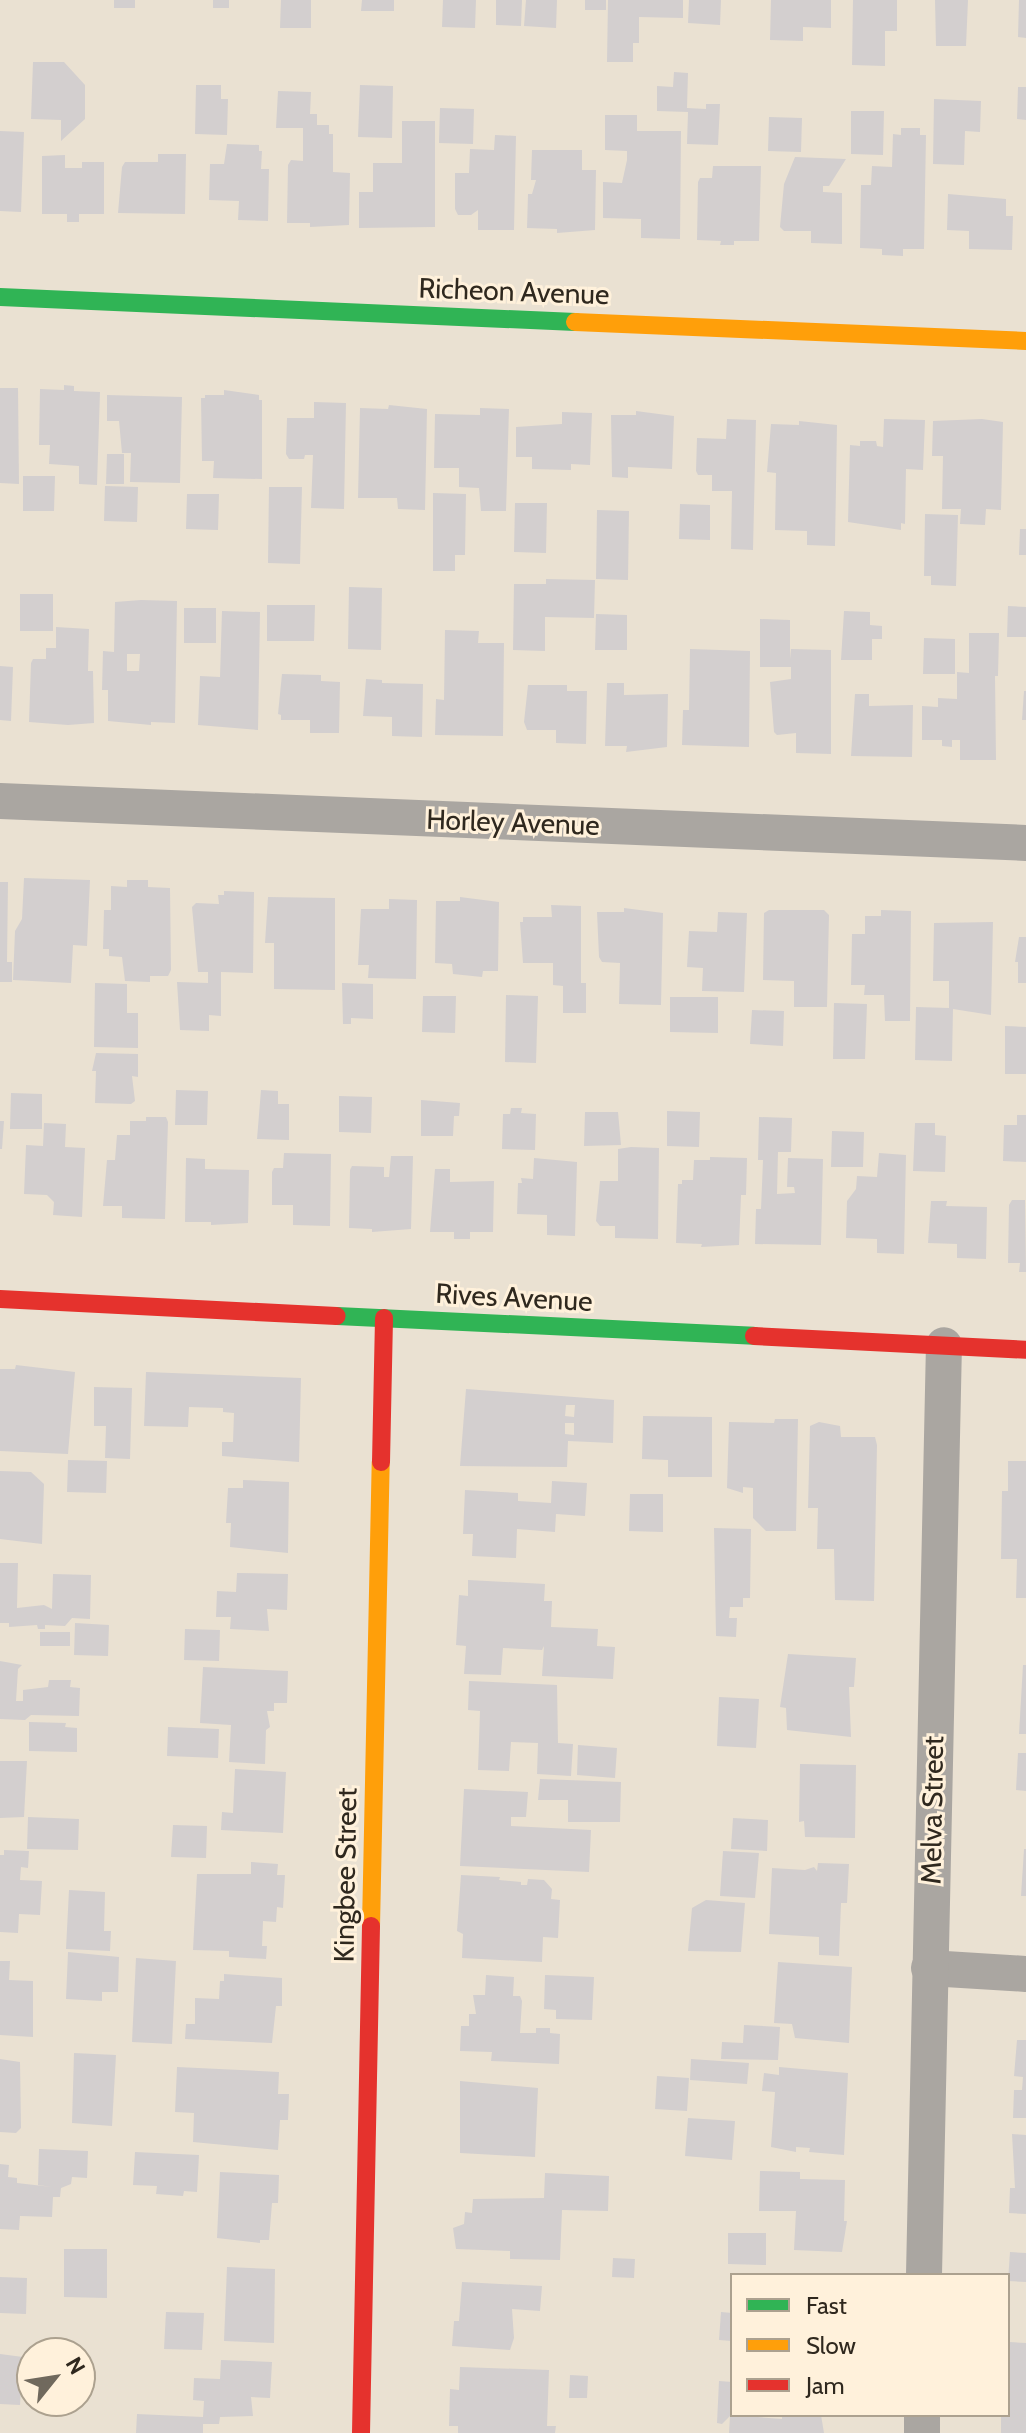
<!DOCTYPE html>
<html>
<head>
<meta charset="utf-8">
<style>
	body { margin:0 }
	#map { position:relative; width:1026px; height:2433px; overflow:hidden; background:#eae1d2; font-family:Cabin,sans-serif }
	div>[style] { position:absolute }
	.building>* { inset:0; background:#d3cfcf }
	.street>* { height:36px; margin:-18px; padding:0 18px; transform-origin:18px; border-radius:18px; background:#aaa6a1 }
	.fast>* { height:18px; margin:-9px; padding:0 9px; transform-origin:9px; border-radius:9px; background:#30b455 }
	.slow>* { height:18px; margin:-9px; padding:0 9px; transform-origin:9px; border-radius:9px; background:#ff9f0a }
	.jam>* { height:18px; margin:-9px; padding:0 9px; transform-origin:9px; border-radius:9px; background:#e5322d }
	span { translate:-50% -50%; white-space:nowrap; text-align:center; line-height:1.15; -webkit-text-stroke:6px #fff1db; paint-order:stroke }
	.street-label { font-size:28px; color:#2f281e }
	.legend { position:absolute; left:730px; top:2273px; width:280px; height:144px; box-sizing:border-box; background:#fff1db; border:2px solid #aca18f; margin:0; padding:10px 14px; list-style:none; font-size:24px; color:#2f281e }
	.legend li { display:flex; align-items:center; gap:16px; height:40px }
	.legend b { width:40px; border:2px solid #aca18f }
	.north { position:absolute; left:16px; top:2337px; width:80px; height:80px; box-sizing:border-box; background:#fff1db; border:2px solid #aca18f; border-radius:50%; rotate:60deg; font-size:22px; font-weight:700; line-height:32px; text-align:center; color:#2f281e }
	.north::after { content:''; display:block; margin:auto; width:28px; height:36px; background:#70695d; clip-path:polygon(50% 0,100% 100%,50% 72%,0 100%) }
</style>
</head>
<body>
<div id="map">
	<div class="building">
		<div style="clip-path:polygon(114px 0,135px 0,135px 8px,114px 8px)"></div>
		<div style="clip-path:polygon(213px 0,229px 0,229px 8px,213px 8px)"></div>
		<div style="clip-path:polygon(281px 0,311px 0,311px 28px,280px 28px)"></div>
		<div style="clip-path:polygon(362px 0,394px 0,394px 11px,361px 11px)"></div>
		<div style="clip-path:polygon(443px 0,476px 0,475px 28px,442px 27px)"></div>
		<div style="clip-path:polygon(496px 0,522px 0,521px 26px,496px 25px)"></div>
		<div style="clip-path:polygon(526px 0,557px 0,556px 28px,524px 26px)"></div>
		<div style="clip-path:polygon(585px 0,606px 0,606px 10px,585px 10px)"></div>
		<div style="clip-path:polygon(608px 0,683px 0,683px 18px,639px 17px,639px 43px,633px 43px,633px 62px,607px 62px)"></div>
		<div style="clip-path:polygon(689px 0,721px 0,720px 25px,688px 23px)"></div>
		<div style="clip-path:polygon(771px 0,831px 0,831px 28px,803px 27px,803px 41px,770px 40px)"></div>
		<div style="clip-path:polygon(853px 0,897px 0,897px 31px,885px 31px,885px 66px,852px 65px)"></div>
		<div style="clip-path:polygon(935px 0,968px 0,966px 46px,936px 46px)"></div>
		<div style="clip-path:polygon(1019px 0,1026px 0,1026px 38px,1018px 37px)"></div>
		<div style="clip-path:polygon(33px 62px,64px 62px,85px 85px,85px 119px,61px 141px,61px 120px,31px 119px)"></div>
		<div style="clip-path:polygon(674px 72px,688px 73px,687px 108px,706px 109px,706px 104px,720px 104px,718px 145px,687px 144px,688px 112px,657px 111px,657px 86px,673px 87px)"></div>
		<div style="clip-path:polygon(196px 85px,221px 85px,221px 99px,228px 99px,227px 135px,195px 134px)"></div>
		<div style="clip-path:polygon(360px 85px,393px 86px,392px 138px,358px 137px)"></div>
		<div style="clip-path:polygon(1018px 87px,1026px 87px,1026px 120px,1017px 119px)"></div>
		<div style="clip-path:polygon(278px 91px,311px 92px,310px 114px,317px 114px,317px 125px,329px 125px,329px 134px,333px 134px,333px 172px,350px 173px,349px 225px,310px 227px,310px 223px,287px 223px,288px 165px,291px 160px,303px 161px,303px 128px,276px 128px)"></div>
		<div style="clip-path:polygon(934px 99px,981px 101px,980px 132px,965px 131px,964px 165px,933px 164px)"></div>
		<div style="clip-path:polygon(440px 108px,474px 109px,473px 144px,439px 143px)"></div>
		<div style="clip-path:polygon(851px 111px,884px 111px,883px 155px,851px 154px)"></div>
		<div style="clip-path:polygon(605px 115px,637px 115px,637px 131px,681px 131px,680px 239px,641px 238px,641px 219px,603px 218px,603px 182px,622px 183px,627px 160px,627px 151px,605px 150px)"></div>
		<div style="clip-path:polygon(769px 117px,802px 118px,801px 152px,768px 151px)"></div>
		<div style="clip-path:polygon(402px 121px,435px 121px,435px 227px,359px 228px,359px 192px,373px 192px,373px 163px,402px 163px)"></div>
		<div style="clip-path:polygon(901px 128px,920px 128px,920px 135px,926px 135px,924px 249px,903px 249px,903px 256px,882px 255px,882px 249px,860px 248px,861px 185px,871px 185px,872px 166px,892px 167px,893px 134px,901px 135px)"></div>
		<div style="clip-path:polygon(0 131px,24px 132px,21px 212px,0 211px)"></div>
		<div style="clip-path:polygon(495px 135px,516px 136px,514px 230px,478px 230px,478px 210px,471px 215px,458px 215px,455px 209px,455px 173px,469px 173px,470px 149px,494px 150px)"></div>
		<div style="clip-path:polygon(227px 144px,259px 145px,259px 151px,262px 151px,261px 169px,269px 169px,268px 221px,238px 220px,239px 201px,209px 200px,210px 164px,224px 164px)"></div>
		<div style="clip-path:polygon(532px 150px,582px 150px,582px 170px,596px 170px,595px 230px,557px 233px,557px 229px,527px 228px,528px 194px,532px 194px,536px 180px,531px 180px)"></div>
		<div style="clip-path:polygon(158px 154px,186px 154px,185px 214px,118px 213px,122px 167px,125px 162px,158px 162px)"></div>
		<div style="clip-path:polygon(65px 155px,65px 168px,82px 168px,82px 162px,104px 162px,104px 214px,79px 214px,79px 222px,67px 222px,67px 214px,42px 214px,42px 156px)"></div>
		<div style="clip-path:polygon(795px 157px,846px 159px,829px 186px,823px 186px,823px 192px,842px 193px,842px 244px,811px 243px,811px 231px,784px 231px,780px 227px,784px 184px)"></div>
		<div style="clip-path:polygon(713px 166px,761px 166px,759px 241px,734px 241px,734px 245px,720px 245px,721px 241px,697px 240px,698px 182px,700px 178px,712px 178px)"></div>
		<div style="clip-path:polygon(948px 194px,1006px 199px,1006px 216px,1013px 216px,1012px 250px,969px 249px,969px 231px,947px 230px)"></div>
		<div style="clip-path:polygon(64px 385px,74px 386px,74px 391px,100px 392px,97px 485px,79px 484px,79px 466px,49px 464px,50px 445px,39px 445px,40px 389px,64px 390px)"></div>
		<div style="clip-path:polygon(0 388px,18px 388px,19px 484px,0 483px)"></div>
		<div style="clip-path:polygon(224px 390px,259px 395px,259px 400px,262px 400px,262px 479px,213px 478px,214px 461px,202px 461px,201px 398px,205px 398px,205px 395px,224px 395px)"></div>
		<div style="clip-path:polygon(107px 395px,182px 397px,180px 483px,130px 482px,131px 453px,122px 453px,119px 421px,107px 421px)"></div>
		<div style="clip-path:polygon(314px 402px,346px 403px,344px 509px,311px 508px,313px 455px,305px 455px,304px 459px,289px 459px,286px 454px,287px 418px,314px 418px)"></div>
		<div style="clip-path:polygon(389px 405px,427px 409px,425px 510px,398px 509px,397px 498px,358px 498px,360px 408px,388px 409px)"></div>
		<div style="clip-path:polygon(480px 408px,509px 409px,506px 511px,481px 511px,479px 488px,459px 487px,459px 468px,434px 468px,435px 414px,480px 415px)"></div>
		<div style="clip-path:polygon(636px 411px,674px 416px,672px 469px,628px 467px,628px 478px,612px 477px,611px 415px,636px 415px)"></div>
		<div style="clip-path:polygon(562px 412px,592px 413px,590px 465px,571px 464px,571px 470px,532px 469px,532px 457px,516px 457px,516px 427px,562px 424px)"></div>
		<div style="clip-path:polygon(727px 419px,756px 420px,753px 550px,731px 549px,732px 491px,712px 491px,712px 475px,698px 475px,696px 471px,697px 438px,726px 439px)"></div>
		<div style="clip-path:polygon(884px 419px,925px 420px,923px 470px,906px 469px,905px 524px,901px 523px,901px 530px,848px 522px,850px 445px,860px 446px,860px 441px,876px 441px,877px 446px,883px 447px)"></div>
		<div style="clip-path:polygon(982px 419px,1003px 422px,1001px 510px,986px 509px,985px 525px,960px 524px,961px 509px,942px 509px,943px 456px,932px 456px,933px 421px)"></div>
		<div style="clip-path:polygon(799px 421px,837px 425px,835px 546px,807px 545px,807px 531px,775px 530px,776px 473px,767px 472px,771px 424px,799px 425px)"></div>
		<div style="clip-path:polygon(107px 454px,124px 454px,124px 484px,106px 484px)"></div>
		<div style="clip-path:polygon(23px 476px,55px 476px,54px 511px,23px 511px)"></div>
		<div style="clip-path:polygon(105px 486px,138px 487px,137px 522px,104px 521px)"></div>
		<div style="clip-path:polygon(269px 487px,302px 487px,300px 564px,268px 563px)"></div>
		<div style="clip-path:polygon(433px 493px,466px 494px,465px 555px,455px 555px,455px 571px,433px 571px)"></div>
		<div style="clip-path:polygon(187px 494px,219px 494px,218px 530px,186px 529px)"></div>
		<div style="clip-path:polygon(515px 503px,547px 503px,546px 553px,514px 552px)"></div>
		<div style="clip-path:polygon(680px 504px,710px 505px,710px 540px,679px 539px)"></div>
		<div style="clip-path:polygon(597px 510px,629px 511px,628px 580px,596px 579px)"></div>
		<div style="clip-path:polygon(925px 514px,958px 515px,956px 586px,931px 585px,931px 576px,924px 576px)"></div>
		<div style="clip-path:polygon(1020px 529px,1026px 529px,1026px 555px,1019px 555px)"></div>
		<div style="clip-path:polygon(546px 579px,595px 580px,594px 618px,545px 617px,545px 651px,513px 650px,514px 584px,546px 584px)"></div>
		<div style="clip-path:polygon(349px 587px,382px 588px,381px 650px,348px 649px)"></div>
		<div style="clip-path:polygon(20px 594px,53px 594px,53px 631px,20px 631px)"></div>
		<div style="clip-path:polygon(evenodd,141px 600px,177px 601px,175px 723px,151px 722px,151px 725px,108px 721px,108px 690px,102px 690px,103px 651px,114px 652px,115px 602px,141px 600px,127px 654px,140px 654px,139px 671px,127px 671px,127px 654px)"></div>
		<div style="clip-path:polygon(267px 605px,315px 605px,314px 641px,267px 641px)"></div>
		<div style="clip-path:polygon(1008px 606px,1026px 607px,1026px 637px,1007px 637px)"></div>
		<div style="clip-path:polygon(184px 608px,216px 608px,216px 643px,184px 643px)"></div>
		<div style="clip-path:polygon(222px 611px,260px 612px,258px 730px,198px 725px,200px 676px,220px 677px)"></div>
		<div style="clip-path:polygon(844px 611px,870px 612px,870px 625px,882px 626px,882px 639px,872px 639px,872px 660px,841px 660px)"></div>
		<div style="clip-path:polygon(596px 614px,627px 615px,627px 650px,595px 650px)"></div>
		<div style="clip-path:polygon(760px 619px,790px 620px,790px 659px,791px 649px,831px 650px,831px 754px,796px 753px,796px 733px,777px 735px,774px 732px,770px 682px,791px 679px,791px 667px,760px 667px)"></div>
		<div style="clip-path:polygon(56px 627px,89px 629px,88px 671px,93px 671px,94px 723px,68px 725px,29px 722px,31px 663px,33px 659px,46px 659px,46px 648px,56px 648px)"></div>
		<div style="clip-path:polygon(445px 630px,479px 631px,478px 643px,504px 643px,503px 736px,435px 735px,436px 699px,444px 700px)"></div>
		<div style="clip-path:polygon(969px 633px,999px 633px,998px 676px,995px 676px,996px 760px,960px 760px,960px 740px,952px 740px,952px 747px,942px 746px,942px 740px,922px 740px,922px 706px,938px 707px,938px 698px,957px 699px,957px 672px,969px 673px)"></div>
		<div style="clip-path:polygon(924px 638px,955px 639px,955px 674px,923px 674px)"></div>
		<div style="clip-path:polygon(690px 649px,750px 651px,749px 747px,682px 745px,683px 710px,689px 710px)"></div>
		<div style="clip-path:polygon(0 666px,13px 667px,11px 721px,0 720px)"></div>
		<div style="clip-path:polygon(282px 674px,321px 675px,321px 681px,340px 682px,339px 733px,310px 733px,310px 720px,281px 720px,281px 715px,278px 714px)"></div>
		<div style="clip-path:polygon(366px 679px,382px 680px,382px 683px,423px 684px,422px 737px,392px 736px,392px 717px,363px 716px)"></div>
		<div style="clip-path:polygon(607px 683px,624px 683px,624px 695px,668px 694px,667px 747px,626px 752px,627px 746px,605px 746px)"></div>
		<div style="clip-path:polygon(528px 685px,567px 685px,567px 691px,587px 691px,586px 744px,556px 743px,556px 730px,527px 730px,524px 722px)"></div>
		<div style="clip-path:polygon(1024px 691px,1026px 691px,1026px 720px,1022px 720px)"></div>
		<div style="clip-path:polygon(855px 694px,869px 694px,869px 706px,913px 705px,912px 757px,851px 756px)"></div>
		<div style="clip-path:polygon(24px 878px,90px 880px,87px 946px,73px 945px,71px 983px,13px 980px,15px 931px,22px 919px)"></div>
		<div style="clip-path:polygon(127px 880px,148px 880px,148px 887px,170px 888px,171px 970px,168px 976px,150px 976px,150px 982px,125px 981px,122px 957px,109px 956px,109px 949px,103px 949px,104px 910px,111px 910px,111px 886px,127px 887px)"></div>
		<div style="clip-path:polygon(0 882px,8px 882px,7px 962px,12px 962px,12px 982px,0 982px)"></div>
		<div style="clip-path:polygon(224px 891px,254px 892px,253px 973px,221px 972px,221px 1016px,209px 1015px,209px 1031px,180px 1030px,177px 982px,208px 983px,208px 972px,198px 972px,192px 907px,196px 903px,219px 904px,218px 895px,224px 895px)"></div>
		<div style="clip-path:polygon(268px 897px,335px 898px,335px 990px,274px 989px,274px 943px,265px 943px)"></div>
		<div style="clip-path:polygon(460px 897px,499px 902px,498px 971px,483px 971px,482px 977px,453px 974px,452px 964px,435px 963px,436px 901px,460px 901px)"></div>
		<div style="clip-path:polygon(389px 899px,417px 900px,416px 979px,368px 978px,369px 965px,358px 965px,361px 909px,389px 909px)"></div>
		<div style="clip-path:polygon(551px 905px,581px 906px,581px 983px,586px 983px,586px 1013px,563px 1013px,563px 986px,553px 985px,553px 963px,523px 963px,520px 922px,523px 922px,523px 917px,552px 917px)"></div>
		<div style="clip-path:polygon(624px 908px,663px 913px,661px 1005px,619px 1004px,620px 963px,602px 962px,599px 957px,597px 912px,624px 912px)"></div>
		<div style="clip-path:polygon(769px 910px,824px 910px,829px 915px,827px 1007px,794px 1007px,794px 981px,763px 980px,764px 913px)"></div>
		<div style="clip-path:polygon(881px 910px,911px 911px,910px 1021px,885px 1021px,884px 995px,864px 995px,865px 985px,851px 985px,852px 934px,865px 934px,865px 916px,881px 916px)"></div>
		<div style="clip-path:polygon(718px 912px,747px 913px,744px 992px,702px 991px,703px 968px,687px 967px,689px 931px,717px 932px)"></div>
		<div style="clip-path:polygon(993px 922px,991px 1015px,953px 1009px,952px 1061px,915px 1060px,916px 1007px,949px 1008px,949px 981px,933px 981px,934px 923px)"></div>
		<div style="clip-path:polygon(1019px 937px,1026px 937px,1026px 983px,1018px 983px,1018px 962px,1015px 962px)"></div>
		<div style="clip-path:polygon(95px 983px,127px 984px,127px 1013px,138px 1013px,138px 1048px,94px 1047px)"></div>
		<div style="clip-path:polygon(342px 983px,373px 984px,373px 1019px,351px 1018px,351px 1024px,343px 1024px)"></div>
		<div style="clip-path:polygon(506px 995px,538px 996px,536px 1063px,505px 1062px)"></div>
		<div style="clip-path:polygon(423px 996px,456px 996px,455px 1033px,422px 1032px)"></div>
		<div style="clip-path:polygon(670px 997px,718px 997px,718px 1033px,670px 1032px)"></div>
		<div style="clip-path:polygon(834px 1003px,867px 1004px,865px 1059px,833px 1059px)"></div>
		<div style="clip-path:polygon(752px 1010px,784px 1011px,783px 1046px,750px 1044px)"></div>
		<div style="clip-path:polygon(1005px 1026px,1026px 1027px,1026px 1074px,1005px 1074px)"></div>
		<div style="clip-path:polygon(96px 1053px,138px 1054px,138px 1077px,132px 1076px,135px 1101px,131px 1104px,95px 1103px,96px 1071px,92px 1071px)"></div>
		<div style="clip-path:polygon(176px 1090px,208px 1091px,207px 1125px,175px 1125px)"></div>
		<div style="clip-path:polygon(261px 1090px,278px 1091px,278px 1104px,289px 1104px,289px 1140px,257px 1139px)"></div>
		<div style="clip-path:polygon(11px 1093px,42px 1094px,42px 1129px,10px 1129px)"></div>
		<div style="clip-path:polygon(339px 1096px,372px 1097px,371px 1133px,339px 1132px)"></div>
		<div style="clip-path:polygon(421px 1100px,460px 1103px,459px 1116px,454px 1116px,453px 1136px,421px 1136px)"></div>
		<div style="clip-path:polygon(511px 1108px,522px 1108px,521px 1113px,536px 1114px,535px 1150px,502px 1149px,503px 1114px,510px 1114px)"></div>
		<div style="clip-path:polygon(667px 1111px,700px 1112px,699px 1147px,667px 1146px)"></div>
		<div style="clip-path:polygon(585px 1112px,618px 1112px,621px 1145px,584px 1146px)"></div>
		<div style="clip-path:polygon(1017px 1115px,1026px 1115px,1026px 1162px,1003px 1161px,1004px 1125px,1017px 1125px)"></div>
		<div style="clip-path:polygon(146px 1117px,166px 1117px,168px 1122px,165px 1219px,122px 1218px,122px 1206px,103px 1206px,107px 1160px,115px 1160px,117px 1135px,130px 1135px,130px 1121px,146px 1121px)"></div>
		<div style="clip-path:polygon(759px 1117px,792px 1118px,791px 1152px,778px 1152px,777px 1194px,795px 1193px,794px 1187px,787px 1187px,788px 1158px,823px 1159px,821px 1245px,755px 1244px,756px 1209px,761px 1209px,763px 1160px,758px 1160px)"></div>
		<div style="clip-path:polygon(0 1121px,4px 1121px,2px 1149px,0 1149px)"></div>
		<div style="clip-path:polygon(44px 1123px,66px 1124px,65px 1147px,85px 1148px,82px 1217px,53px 1215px,54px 1202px,47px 1195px,24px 1194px,26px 1145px,43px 1146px)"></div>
		<div style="clip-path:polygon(915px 1123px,935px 1123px,935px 1135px,946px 1136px,945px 1172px,913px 1171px)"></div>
		<div style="clip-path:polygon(832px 1131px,864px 1132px,863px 1167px,831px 1167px)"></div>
		<div style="clip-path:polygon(631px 1147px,659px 1148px,658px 1239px,615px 1238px,615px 1226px,600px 1226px,596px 1221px,600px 1181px,618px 1181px,618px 1149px)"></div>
		<div style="clip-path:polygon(284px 1153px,331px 1154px,330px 1226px,293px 1225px,293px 1205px,272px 1205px,272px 1172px,274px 1168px,283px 1168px)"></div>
		<div style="clip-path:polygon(879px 1153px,906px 1155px,904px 1254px,877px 1253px,877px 1239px,846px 1238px,847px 1201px,856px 1189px,857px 1176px,877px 1177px)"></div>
		<div style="clip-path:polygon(391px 1156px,413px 1156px,411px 1229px,372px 1232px,372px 1229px,349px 1228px,350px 1170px,352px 1166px,384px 1167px,384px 1177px,389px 1177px)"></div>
		<div style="clip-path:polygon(710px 1157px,747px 1158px,746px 1195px,741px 1195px,739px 1245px,701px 1247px,702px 1244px,676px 1243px,678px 1184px,682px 1184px,682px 1180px,693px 1180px,694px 1160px,710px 1160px)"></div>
		<div style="clip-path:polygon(186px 1158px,205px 1159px,205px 1169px,249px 1170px,248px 1223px,211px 1225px,211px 1222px,185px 1222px)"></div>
		<div style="clip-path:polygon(534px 1158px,577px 1162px,575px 1236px,547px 1235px,547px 1215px,517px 1214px,518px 1183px,522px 1183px,521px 1178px,533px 1179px)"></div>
		<div style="clip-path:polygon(435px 1169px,450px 1169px,450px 1182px,494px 1181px,493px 1232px,470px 1232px,470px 1239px,454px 1239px,454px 1232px,430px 1232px)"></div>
		<div style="clip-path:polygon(1012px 1200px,1025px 1200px,1026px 1272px,1019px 1272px,1020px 1263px,1008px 1263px,1009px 1205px)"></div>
		<div style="clip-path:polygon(931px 1201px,947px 1201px,946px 1206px,987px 1207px,986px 1259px,957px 1258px,957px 1244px,928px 1243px)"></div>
		<div style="clip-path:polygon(16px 1365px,75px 1372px,68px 1454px,0 1451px,0 1369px,15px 1369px)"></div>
		<div style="clip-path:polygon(146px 1372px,301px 1378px,299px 1462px,222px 1456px,222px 1442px,233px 1442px,234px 1413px,223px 1412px,223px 1408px,189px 1407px,188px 1427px,144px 1426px)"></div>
		<div style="clip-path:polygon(94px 1387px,132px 1388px,130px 1459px,105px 1458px,106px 1426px,94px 1426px)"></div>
		<div style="clip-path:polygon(evenodd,466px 1389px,614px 1400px,613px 1443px,568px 1441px,567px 1467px,460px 1466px,466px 1389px,566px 1405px,575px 1405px,574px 1417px,565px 1416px,566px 1405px,466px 1389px,565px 1423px,574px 1423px,574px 1435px,565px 1434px,565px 1423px)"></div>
		<div style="clip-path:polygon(643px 1416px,712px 1417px,712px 1477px,668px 1477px,668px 1460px,642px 1459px)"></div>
		<div style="clip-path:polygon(775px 1419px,798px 1419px,796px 1531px,766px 1531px,753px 1518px,753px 1488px,743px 1487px,743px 1493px,727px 1488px,729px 1422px,774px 1423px)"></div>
		<div style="clip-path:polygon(819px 1422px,840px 1426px,841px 1437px,875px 1437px,877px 1445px,874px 1601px,835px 1600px,834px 1549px,817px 1549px,818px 1508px,808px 1508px,810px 1426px)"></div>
		<div style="clip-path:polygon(68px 1460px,107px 1461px,106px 1493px,67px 1492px)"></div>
		<div style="clip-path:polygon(1008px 1461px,1026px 1461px,1026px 1598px,1016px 1598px,1017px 1559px,1001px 1559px,1002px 1491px,1008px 1491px)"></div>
		<div style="clip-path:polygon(0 1471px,31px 1472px,44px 1484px,42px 1544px,0 1539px)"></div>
		<div style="clip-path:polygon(243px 1480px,289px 1482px,288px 1553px,230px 1547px,231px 1523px,226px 1523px,228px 1488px,243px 1488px)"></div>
		<div style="clip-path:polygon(552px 1481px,587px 1483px,585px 1516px,556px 1514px,555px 1532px,517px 1529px,516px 1558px,472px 1556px,473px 1534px,463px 1534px,465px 1490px,518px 1493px,518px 1501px,551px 1503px)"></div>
		<div style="clip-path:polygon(630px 1494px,663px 1494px,663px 1532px,629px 1531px)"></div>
		<div style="clip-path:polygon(714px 1528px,751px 1529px,750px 1598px,743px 1598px,743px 1607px,730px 1607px,729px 1618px,737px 1618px,736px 1637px,716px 1636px)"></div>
		<div style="clip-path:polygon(0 1563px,18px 1563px,17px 1608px,44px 1605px,52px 1609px,53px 1574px,91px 1575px,90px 1619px,72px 1618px,65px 1626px,45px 1625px,45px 1629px,38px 1629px,37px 1625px,9px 1627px,9px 1623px,0 1623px)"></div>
		<div style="clip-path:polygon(237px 1573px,288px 1574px,287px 1610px,267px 1609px,269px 1631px,230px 1629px,231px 1617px,216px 1617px,217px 1591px,236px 1592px)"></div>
		<div style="clip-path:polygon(468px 1580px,545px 1584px,544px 1601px,552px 1601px,551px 1627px,598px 1629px,597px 1646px,615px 1647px,613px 1679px,542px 1676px,544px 1646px,542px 1650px,503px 1648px,501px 1675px,464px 1674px,466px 1646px,456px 1645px,459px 1595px,468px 1596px)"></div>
		<div style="clip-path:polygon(75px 1623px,109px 1625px,108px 1656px,74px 1655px)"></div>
		<div style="clip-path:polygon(185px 1629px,220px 1630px,219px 1661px,184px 1660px)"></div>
		<div style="clip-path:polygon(40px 1632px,70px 1632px,70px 1646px,40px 1646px)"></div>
		<div style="clip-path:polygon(788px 1654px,856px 1658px,854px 1687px,849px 1687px,851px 1737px,787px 1730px,786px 1708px,780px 1707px)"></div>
		<div style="clip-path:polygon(0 1661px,22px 1665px,18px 1669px,16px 1701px,23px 1701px,23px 1690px,48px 1687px,49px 1680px,71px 1680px,70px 1687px,80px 1688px,79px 1716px,31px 1715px,25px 1720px,0 1719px)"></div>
		<div style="clip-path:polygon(1023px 1665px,1026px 1665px,1026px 1734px,1019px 1734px)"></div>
		<div style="clip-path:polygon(203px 1667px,288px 1671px,287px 1703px,274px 1703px,274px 1711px,267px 1711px,270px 1727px,266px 1730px,265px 1764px,229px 1762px,231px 1725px,200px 1723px)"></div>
		<div style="clip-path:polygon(469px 1681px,557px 1685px,558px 1743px,573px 1744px,571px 1776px,537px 1774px,538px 1743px,511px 1742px,509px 1771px,478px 1770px,480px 1711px,468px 1710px)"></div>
		<div style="clip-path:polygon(719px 1697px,759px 1699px,756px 1748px,717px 1746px)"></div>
		<div style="clip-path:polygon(29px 1722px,66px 1723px,65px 1727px,77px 1728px,77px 1752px,29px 1751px)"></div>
		<div style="clip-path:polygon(168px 1727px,219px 1729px,218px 1758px,167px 1756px)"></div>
		<div style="clip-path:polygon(578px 1745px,617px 1748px,615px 1778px,577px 1775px)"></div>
		<div style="clip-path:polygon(1018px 1753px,1026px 1753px,1026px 1791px,1016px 1790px)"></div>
		<div style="clip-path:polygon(0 1761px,27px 1761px,24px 1817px,0 1818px)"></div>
		<div style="clip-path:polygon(800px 1764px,856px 1765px,855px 1838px,805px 1837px,804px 1821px,799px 1822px)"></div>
		<div style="clip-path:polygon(235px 1769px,286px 1772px,283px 1833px,221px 1830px,222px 1812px,233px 1813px)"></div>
		<div style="clip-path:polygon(540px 1779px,621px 1782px,620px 1822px,568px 1822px,568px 1800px,538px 1800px)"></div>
		<div style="clip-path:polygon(464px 1789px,528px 1792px,526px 1817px,511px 1817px,511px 1826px,591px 1830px,589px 1872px,460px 1866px)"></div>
		<div style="clip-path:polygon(28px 1817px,79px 1819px,78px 1850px,27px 1849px)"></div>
		<div style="clip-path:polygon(733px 1818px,768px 1820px,767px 1851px,731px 1849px)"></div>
		<div style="clip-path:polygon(173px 1825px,207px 1826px,206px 1858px,171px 1857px)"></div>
		<div style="clip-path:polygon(1024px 1849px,1026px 1849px,1026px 1896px,1021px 1896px)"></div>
		<div style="clip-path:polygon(4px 1850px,29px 1851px,28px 1868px,21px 1867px,20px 1880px,42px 1881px,40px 1915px,19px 1914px,18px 1933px,0 1932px,0 1855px,4px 1855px)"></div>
		<div style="clip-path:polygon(723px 1851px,759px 1853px,755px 1898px,720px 1896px)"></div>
		<div style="clip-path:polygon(251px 1862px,278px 1864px,277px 1875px,285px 1875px,283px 1908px,277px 1907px,276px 1922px,263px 1921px,262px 1946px,267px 1946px,266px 1959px,229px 1957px,229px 1951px,193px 1950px,197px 1874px,251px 1874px)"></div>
		<div style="clip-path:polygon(818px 1863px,849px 1864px,847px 1903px,841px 1903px,839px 1956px,819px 1955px,819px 1937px,769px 1934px,772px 1868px,805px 1870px,814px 1867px,817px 1871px)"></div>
		<div style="clip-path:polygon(461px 1875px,500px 1877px,499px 1880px,521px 1882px,521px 1885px,527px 1885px,528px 1879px,544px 1880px,552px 1889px,551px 1899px,560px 1900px,558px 1938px,543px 1937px,542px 1962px,462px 1958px,463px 1934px,457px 1931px)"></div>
		<div style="clip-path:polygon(69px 1890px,105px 1892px,104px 1931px,111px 1931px,110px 1951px,66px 1949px)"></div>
		<div style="clip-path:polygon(706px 1900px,745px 1903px,741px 1952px,688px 1951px,692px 1908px)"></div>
		<div style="clip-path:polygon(68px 1952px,119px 1957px,118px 1992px,102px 1992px,102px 2001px,66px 1999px)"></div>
		<div style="clip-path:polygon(136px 1958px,176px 1961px,172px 2044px,132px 2042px)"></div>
		<div style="clip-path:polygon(0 1961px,10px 1961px,9px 1980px,33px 1981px,33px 2037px,0 2035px)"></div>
		<div style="clip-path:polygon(778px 1962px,852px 1967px,849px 2043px,795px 2038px,792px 2024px,774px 2023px)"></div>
		<div style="clip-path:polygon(224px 1974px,282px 1978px,282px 2006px,276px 2006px,272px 2043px,185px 2039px,186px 2024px,195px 2024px,195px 1998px,219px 1999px,220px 1981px,224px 1981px)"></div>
		<div style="clip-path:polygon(486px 1975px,514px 1977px,513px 1996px,520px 1996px,522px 2001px,520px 2033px,536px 2033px,536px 2028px,550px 2028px,550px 2033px,560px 2034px,559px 2064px,491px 2061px,492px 2052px,460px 2051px,461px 2026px,469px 2026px,469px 2014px,476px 2014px,473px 1995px,485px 1995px)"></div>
		<div style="clip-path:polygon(545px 1975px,594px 1977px,592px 2020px,556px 2019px,556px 2010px,544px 2009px)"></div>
		<div style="clip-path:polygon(744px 2025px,780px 2027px,778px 2060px,721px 2059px,722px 2042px,743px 2043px)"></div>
		<div style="clip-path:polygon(1017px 2040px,1026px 2040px,1026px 2118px,1013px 2118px,1014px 2090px,1022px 2090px,1023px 2077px,1014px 2076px)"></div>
		<div style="clip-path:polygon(74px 2053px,116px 2055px,112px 2126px,72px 2123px)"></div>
		<div style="clip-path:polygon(0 2059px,20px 2062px,21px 2128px,16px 2133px,0 2132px)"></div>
		<div style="clip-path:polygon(691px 2059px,749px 2063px,747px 2084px,690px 2080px)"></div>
		<div style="clip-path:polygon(177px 2067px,279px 2072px,278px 2094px,289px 2094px,288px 2120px,280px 2120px,278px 2150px,193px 2142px,194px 2113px,175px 2112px)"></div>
		<div style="clip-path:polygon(779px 2067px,848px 2073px,844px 2155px,809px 2152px,810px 2148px,796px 2147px,796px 2152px,771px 2147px,775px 2092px,762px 2091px,764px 2073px,779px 2075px)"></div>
		<div style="clip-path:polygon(657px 2076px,689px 2078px,687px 2111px,655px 2109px)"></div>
		<div style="clip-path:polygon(460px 2081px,538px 2088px,535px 2157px,460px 2153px)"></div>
		<div style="clip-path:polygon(688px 2118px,735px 2121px,732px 2160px,685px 2156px)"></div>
		<div style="clip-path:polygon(1012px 2134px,1026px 2135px,1026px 2214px,1009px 2213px,1010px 2188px,1015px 2188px)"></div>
		<div style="clip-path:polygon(39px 2149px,88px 2151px,87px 2178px,72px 2177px,71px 2184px,61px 2188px,60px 2197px,53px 2197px,52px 2217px,20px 2216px,19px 2230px,0 2229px,0 2164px,9px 2165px,8px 2177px,17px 2178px,17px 2183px,52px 2187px,38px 2185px)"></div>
		<div style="clip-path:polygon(135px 2152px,199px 2155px,197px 2192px,184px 2191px,183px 2196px,156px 2194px,157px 2186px,133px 2185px)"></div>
		<div style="clip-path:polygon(760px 2171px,800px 2172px,800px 2179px,845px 2180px,844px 2221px,847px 2221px,842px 2252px,794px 2250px,796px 2211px,759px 2211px)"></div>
		<div style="clip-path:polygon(220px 2172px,279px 2175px,278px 2203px,272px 2203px,269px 2240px,260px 2240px,260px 2243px,217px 2238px)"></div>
		<div style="clip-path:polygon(545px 2173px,609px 2176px,608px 2211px,562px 2210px,560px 2260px,510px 2259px,510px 2251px,456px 2249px,453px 2228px,464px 2224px,465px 2212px,472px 2213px,473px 2199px,544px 2198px)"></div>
		<div style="clip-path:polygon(728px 2233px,766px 2233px,766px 2265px,728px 2264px)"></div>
		<div style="clip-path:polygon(64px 2249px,107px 2249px,107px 2298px,64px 2297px)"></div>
		<div style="clip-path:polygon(1010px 2252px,1026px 2253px,1026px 2282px,1008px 2281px)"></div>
		<div style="clip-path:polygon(613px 2258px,635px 2259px,634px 2278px,612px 2277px)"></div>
		<div style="clip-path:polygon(227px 2267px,275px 2269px,274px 2343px,224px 2341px)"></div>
		<div style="clip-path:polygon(0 2277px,27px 2278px,26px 2314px,0 2313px)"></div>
		<div style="clip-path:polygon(462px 2282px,542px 2286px,540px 2311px,512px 2309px,514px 2338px,510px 2350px,452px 2346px,454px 2321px,459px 2321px)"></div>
		<div style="clip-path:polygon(166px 2312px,204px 2313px,202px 2350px,164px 2349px)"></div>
		<div style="clip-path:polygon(721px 2312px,732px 2313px,732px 2341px,719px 2340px)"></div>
		<div style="clip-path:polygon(1009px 2342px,1026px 2343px,1026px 2433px,1001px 2433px,1001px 2415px,1008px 2415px)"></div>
		<div style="clip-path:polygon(0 2354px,23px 2357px,20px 2405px,0 2404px)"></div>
		<div style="clip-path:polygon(221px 2360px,272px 2362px,270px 2398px,251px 2397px,253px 2416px,220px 2417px,219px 2424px,203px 2424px,203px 2433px,136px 2433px,137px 2414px,203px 2417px,204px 2401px,193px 2400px,194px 2378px,220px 2379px)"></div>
		<div style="clip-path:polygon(460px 2367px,549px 2370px,547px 2426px,556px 2426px,555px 2433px,458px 2433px,458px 2426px,449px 2426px,450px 2389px,459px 2390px)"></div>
		<div style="clip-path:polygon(570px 2375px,588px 2376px,587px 2398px,569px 2398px)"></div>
		<div style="clip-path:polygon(719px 2381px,732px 2382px,732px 2415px,782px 2419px,782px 2415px,821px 2415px,824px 2433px,729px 2433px,730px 2416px,722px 2424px,717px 2423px)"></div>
	</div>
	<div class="street">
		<div style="left:0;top:801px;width:1027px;rotate:2.34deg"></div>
		<div style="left:929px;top:1968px;width:97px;rotate:3.5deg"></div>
		<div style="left:924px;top:2275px;width:930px;rotate:-88.77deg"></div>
		<div style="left:922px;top:2433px;width:18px;rotate:-90deg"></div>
	</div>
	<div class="fast">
		<div style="left:0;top:297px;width:576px;rotate:2.49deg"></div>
		<div style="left:337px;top:1316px;width:417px;rotate:2.7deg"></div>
	</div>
	<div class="slow">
		<div style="left:575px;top:322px;width:451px;rotate:2.4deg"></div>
		<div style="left:371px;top:1926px;width:464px;rotate:-88.8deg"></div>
	</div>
	<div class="jam">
		<div style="left:0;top:1299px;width:337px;rotate:2.9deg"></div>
		<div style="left:754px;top:1336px;width:272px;rotate:2.9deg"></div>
		<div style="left:381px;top:1462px;width:144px;rotate:-88.8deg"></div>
		<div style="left:361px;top:2433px;width:507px;rotate:-88.87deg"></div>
	</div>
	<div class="street-label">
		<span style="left:514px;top:291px;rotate:2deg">Richeon Avenue</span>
		<span style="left:513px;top:822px;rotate:2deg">Horley Avenue</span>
		<span style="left:514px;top:1297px;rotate:3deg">Rives Avenue</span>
		<span style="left:932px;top:1810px;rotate:-89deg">Melva Street</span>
		<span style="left:345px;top:1875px;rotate:-89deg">Kingbee Street</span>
	</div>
	<ul class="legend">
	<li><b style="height:10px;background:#30b455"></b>Fast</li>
	<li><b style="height:10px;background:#ff9f0a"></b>Slow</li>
	<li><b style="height:10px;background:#e5322d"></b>Jam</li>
	</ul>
	<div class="north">N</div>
</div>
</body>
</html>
